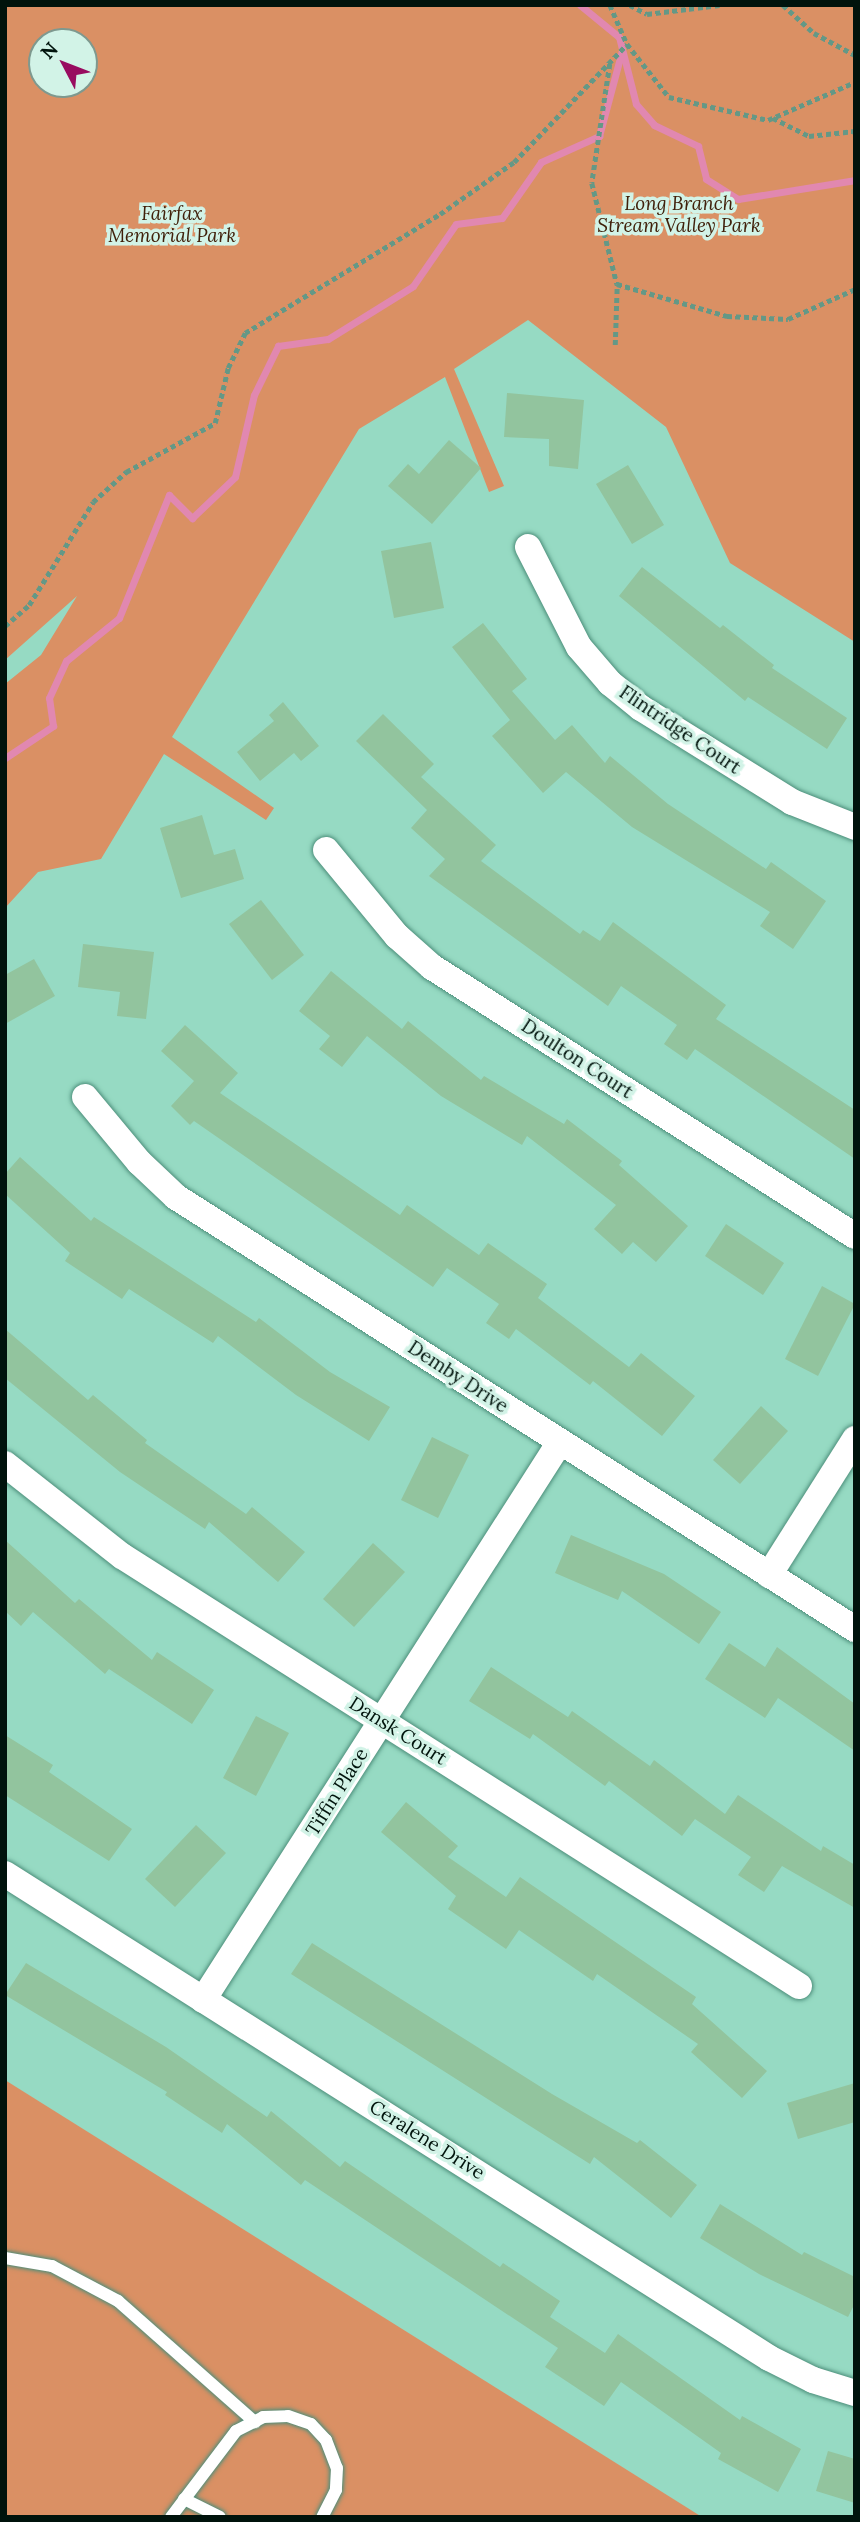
<!DOCTYPE html>
<html>
<head>
<meta charset="utf-8">
<style>
	body { margin:0 }
	#map { position:relative; width:860px; height:2522px; overflow:hidden; background:#96dac3; font-family:Lora,serif }
	div>[style] { position:absolute }
	.green>* { inset:0; background:#da9064 }
	.stream>* { height:7px; margin:-3.5px; padding:0 3.5px; transform-origin:3.5px; border-radius:3.5px; background:#e188b0 }
	.building>* { inset:0; background:#92c49e }
	.path>* { height:4.5px; margin-top:-2.25px; transform-origin:0; background:repeating-linear-gradient(90deg,#649886 0 5px,transparent 0 8.5px) }
	.roads { filter:drop-shadow(0 0 2px #4c8e7a) drop-shadow(0 0 2px #4c8e7a) }
	.lane>* { height:12px; margin:-6px; padding:0 6px; transform-origin:6px; border-radius:6px; background:#fff }
	.street>* { height:26px; margin:-13px; padding:0 13px; transform-origin:13px; border-radius:13px; background:#fff }
	span { translate:-50% -50%; white-space:nowrap; text-align:center; line-height:1.15; -webkit-text-stroke:7px #d2f3e7; paint-order:stroke }
	.park-label { font-size:19px; color:#40200a; font-style:italic }
	.street-label { font-size:19px; color:#00130c }
	.frame { position:absolute; inset:0; border:7px solid #00130c; pointer-events:none }
	.north { position:absolute; left:28px; top:28px; width:70px; height:70px; box-sizing:border-box; background:#d2f3e7; border:2px solid #7e998f; border-radius:50%; rotate:312deg; font-size:19px; font-weight:700; line-height:28px; text-align:center; color:#00130c }
	.north::after { content:''; display:block; margin:auto; width:24px; height:32px; background:#980c60; clip-path:polygon(50% 0,100% 100%,50% 72%,0 100%) }
</style>
</head>
<body>
<div id="map">
	<div class="green">
		<div style="clip-path:polygon(evenodd,5px 5px,855px 5px,855px 642px,730px 563px,666px 427px,528px 320px,454px 369px,504px 486px,489px 492px,445px 377px,359px 429px,172px 737px,274px 808px,266px 820px,164px 754px,101px 859px,38px 872px,5px 908px,5px 684px,41px 655px,77px 596px,5px 660px,5px 5px,42px 42px,84px 42px,84px 84px,42px 84px,42px 42px)"></div>
		<div style="clip-path:polygon(5px 2080px,702px 2517px,5px 2517px)"></div>
	</div>
	<div class="stream">
		<div style="left:580px;top:5px;width:50px;rotate:39.4deg"></div>
		<div style="left:619px;top:37px;width:69px;rotate:75.8deg"></div>
		<div style="left:636px;top:104px;width:28px;rotate:49deg"></div>
		<div style="left:654px;top:125px;width:49px;rotate:25.5deg"></div>
		<div style="left:698px;top:146px;width:34px;rotate:76deg"></div>
		<div style="left:706px;top:179px;width:38px;rotate:32deg"></div>
		<div style="left:738px;top:199px;width:119px;rotate:-9.2deg"></div>
		<div style="left:5px;top:758px;width:58px;rotate:-33.7deg"></div>
		<div style="left:53px;top:726px;width:28px;rotate:-98deg"></div>
		<div style="left:49px;top:698px;width:41px;rotate:-65.3deg"></div>
		<div style="left:66px;top:661px;width:68px;rotate:-39.1deg"></div>
		<div style="left:119px;top:618px;width:133px;rotate:-67.9deg"></div>
		<div style="left:169px;top:495px;width:33px;rotate:45deg"></div>
		<div style="left:192px;top:518px;width:59px;rotate:-43.6deg"></div>
		<div style="left:235px;top:477px;width:84px;rotate:-77deg"></div>
		<div style="left:254px;top:395px;width:55px;rotate:-63.9deg"></div>
		<div style="left:278px;top:346px;width:50px;rotate:-8deg"></div>
		<div style="left:328px;top:339px;width:100px;rotate:-31.9deg"></div>
		<div style="left:413px;top:286px;width:75px;rotate:-55.3deg"></div>
		<div style="left:456px;top:224px;width:46px;rotate:-7.4deg"></div>
		<div style="left:502px;top:218px;width:68px;rotate:-55.1deg"></div>
		<div style="left:541px;top:162px;width:64px;rotate:-24.1deg"></div>
		<div style="left:599px;top:136px;width:89px;rotate:-75deg"></div>
	</div>
	<div class="building">
		<div style="clip-path:polygon(507px 393px,584px 400px,578px 469px,549px 466px,549px 439px,504px 437px)"></div>
		<div style="clip-path:polygon(449px 440px,481px 468px,432px 524px,388px 486px,408px 464px,419px 474px)"></div>
		<div style="clip-path:polygon(628px 465px,664px 525px,632px 544px,596px 484px)"></div>
		<div style="clip-path:polygon(431px 542px,444px 608px,394px 618px,381px 551px)"></div>
		<div style="clip-path:polygon(642px 567px,720px 628px,723px 625px,774px 665px,772px 668px,847px 718px,827px 749px,748px 697px,745px 701px,619px 596px)"></div>
		<div style="clip-path:polygon(483px 623px,527px 679px,512px 691px,555px 740px,572px 725px,605px 763px,610px 756px,668px 804px,766px 869px,771px 862px,826px 901px,793px 949px,760px 926px,770px 912px,632px 827px,566px 772px,543px 793px,492px 736px,510px 720px,452px 647px)"></div>
		<div style="clip-path:polygon(283px 702px,319px 746px,301px 761px,294px 753px,260px 781px,237px 752px,274px 721px,269px 715px)"></div>
		<div style="clip-path:polygon(383px 714px,434px 764px,421px 777px,496px 845px,481px 861px,580px 934px,583px 930px,600px 941px,613px 922px,726px 1005px,716px 1019px,855px 1110px,855px 1159px,695px 1049px,687px 1060px,664px 1044px,677px 1025px,621px 986px,608px 1006px,429px 876px,445px 859px,411px 828px,427px 810px,356px 741px)"></div>
		<div style="clip-path:polygon(202px 815px,214px 855px,235px 849px,244px 879px,181px 898px,160px 828px)"></div>
		<div style="clip-path:polygon(261px 900px,304px 955px,272px 980px,229px 924px)"></div>
		<div style="clip-path:polygon(83px 944px,154px 952px,146px 1019px,117px 1016px,120px 992px,78px 987px)"></div>
		<div style="clip-path:polygon(34px 959px,55px 996px,5px 1024px,5px 975px)"></div>
		<div style="clip-path:polygon(331px 971px,402px 1029px,408px 1021px,481px 1080px,484px 1076px,564px 1124px,567px 1119px,622px 1161px,619px 1165px,688px 1226px,656px 1262px,633px 1242px,622px 1254px,594px 1229px,616px 1205px,527px 1136px,522px 1145px,441px 1096px,367px 1036px,342px 1067px,319px 1049px,330px 1036px,299px 1011px)"></div>
		<div style="clip-path:polygon(185px 1025px,238px 1073px,220px 1093px,400px 1215px,407px 1205px,479px 1255px,488px 1243px,547px 1284px,538px 1298px,629px 1367px,641px 1353px,695px 1396px,662px 1436px,593px 1381px,590px 1385px,516px 1329px,509px 1339px,486px 1323px,499px 1304px,447px 1268px,433px 1287px,194px 1121px,190px 1125px,171px 1106px,194px 1081px,161px 1051px)"></div>
		<div style="clip-path:polygon(20px 1157px,91px 1221px,94px 1217px,256px 1322px,259px 1318px,330px 1372px,390px 1407px,369px 1441px,296px 1395px,218px 1336px,213px 1343px,129px 1289px,122px 1299px,65px 1261px,70px 1253px,5px 1194px,5px 1174px)"></div>
		<div style="clip-path:polygon(726px 1224px,784px 1263px,763px 1295px,705px 1256px)"></div>
		<div style="clip-path:polygon(822px 1286px,855px 1304px,818px 1376px,785px 1359px)"></div>
		<div style="clip-path:polygon(5px 1329px,88px 1400px,93px 1395px,147px 1440px,145px 1443px,246px 1514px,252px 1507px,305px 1552px,278px 1582px,209px 1522px,205px 1529px,120px 1472px,5px 1378px)"></div>
		<div style="clip-path:polygon(761px 1406px,788px 1431px,740px 1484px,713px 1460px)"></div>
		<div style="clip-path:polygon(432px 1437px,469px 1455px,438px 1518px,401px 1500px)"></div>
		<div style="clip-path:polygon(571px 1535px,664px 1574px,721px 1612px,699px 1644px,622px 1591px,618px 1600px,555px 1573px)"></div>
		<div style="clip-path:polygon(5px 1540px,75px 1603px,79px 1599px,152px 1660px,157px 1652px,214px 1690px,192px 1724px,109px 1669px,105px 1674px,33px 1612px,21px 1626px,5px 1611px)"></div>
		<div style="clip-path:polygon(373px 1543px,405px 1572px,354px 1627px,323px 1599px)"></div>
		<div style="clip-path:polygon(729px 1643px,765px 1667px,777px 1647px,855px 1704px,855px 1751px,778px 1698px,765px 1718px,705px 1679px)"></div>
		<div style="clip-path:polygon(491px 1667px,568px 1717px,572px 1711px,650px 1766px,654px 1760px,725px 1814px,738px 1795px,821px 1851px,823px 1846px,855px 1865px,855px 1908px,782px 1866px,764px 1892px,738px 1875px,751px 1857px,695px 1819px,682px 1836px,609px 1781px,605px 1786px,533px 1734px,530px 1739px,469px 1701px)"></div>
		<div style="clip-path:polygon(256px 1716px,289px 1733px,256px 1796px,223px 1778px)"></div>
		<div style="clip-path:polygon(5px 1735px,53px 1765px,49px 1772px,132px 1829px,109px 1861px,5px 1795px)"></div>
		<div style="clip-path:polygon(406px 1802px,458px 1846px,448px 1857px,506px 1897px,520px 1877px,696px 1997px,692px 2004px,767px 2071px,742px 2098px,691px 2052px,698px 2044px,597px 1974px,593px 1981px,519px 1930px,506px 1949px,448px 1909px,456px 1896px,381px 1832px)"></div>
		<div style="clip-path:polygon(196px 1825px,226px 1853px,175px 1907px,145px 1879px)"></div>
		<div style="clip-path:polygon(312px 1943px,552px 2094px,637px 2143px,640px 2140px,697px 2185px,671px 2218px,594px 2157px,590px 2164px,291px 1974px)"></div>
		<div style="clip-path:polygon(26px 1963px,166px 2047px,267px 2117px,271px 2111px,340px 2167px,345px 2161px,500px 2267px,503px 2263px,560px 2301px,550px 2317px,605px 2353px,618px 2334px,740px 2420px,742px 2416px,801px 2449px,778px 2492px,718px 2459px,721px 2453px,621px 2382px,604px 2406px,545px 2367px,558px 2348px,305px 2180px,301px 2185px,227px 2124px,222px 2133px,165px 2095px,167px 2092px,5px 1995px)"></div>
		<div style="clip-path:polygon(855px 2083px,855px 2122px,798px 2139px,787px 2103px)"></div>
		<div style="clip-path:polygon(720px 2204px,802px 2255px,804px 2252px,855px 2277px,855px 2303px,848px 2317px,759px 2274px,700px 2238px)"></div>
		<div style="clip-path:polygon(828px 2451px,855px 2459px,855px 2503px,816px 2491px)"></div>
	</div>
	<div class="path">
		<div style="left:610px;top:5px;width:43px;rotate:66.4deg"></div>
		<div style="left:627px;top:44px;width:68px;rotate:51.6deg"></div>
		<div style="left:669px;top:97px;width:102px;rotate:13.1deg"></div>
		<div style="left:768px;top:120px;width:95px;rotate:-23.6deg"></div>
		<div style="left:630px;top:5px;width:19px;rotate:28deg"></div>
		<div style="left:647px;top:14px;width:73px;rotate:-7.1deg"></div>
		<div style="left:783px;top:5px;width:42px;rotate:42.1deg"></div>
		<div style="left:814px;top:33px;width:47px;rotate:28.2deg"></div>
		<div style="left:610px;top:64px;width:120px;rotate:98.6deg"></div>
		<div style="left:592px;top:183px;width:104px;rotate:76.1deg"></div>
		<div style="left:617px;top:284px;width:115px;rotate:16.2deg"></div>
		<div style="left:727px;top:316px;width:61px;rotate:2.8deg"></div>
		<div style="left:788px;top:319px;width:73px;rotate:-24.1deg"></div>
		<div style="left:773px;top:118px;width:40px;rotate:26.6deg"></div>
		<div style="left:809px;top:136px;width:46px;rotate:-6.2deg"></div>
		<div style="left:615px;top:345px;width:61px;rotate:-88.1deg"></div>
		<div style="left:5px;top:626px;width:32px;rotate:-41deg"></div>
		<div style="left:29px;top:605px;width:121px;rotate:-58.1deg"></div>
		<div style="left:93px;top:502px;width:45px;rotate:-42.3deg"></div>
		<div style="left:126px;top:472px;width:102px;rotate:-28.8deg"></div>
		<div style="left:215px;top:423px;width:57px;rotate:-76.7deg"></div>
		<div style="left:228px;top:368px;width:39px;rotate:-64deg"></div>
		<div style="left:245px;top:333px;width:228px;rotate:-31.4deg"></div>
		<div style="left:440px;top:214px;width:90px;rotate:-35.1deg"></div>
		<div style="left:514px;top:162px;width:163px;rotate:-46.2deg"></div>
	</div>
	<div class="roads">
		<div class="lane">
			<div style="left:5px;top:2258px;width:48px;rotate:9.7deg"></div>
			<div style="left:52px;top:2266px;width:75px;rotate:27.9deg"></div>
			<div style="left:118px;top:2301px;width:183px;rotate:41.5deg"></div>
			<div style="left:184px;top:2499px;width:40px;rotate:26.6deg"></div>
			<div style="left:171px;top:2517px;width:108px;rotate:-52.9deg"></div>
			<div style="left:236px;top:2431px;width:30px;rotate:-27deg"></div>
			<div style="left:263px;top:2417px;width:25px;rotate:-2deg"></div>
			<div style="left:288px;top:2416px;width:24px;rotate:19deg"></div>
			<div style="left:311px;top:2424px;width:22px;rotate:47deg"></div>
			<div style="left:326px;top:2440px;width:30px;rotate:69deg"></div>
			<div style="left:337px;top:2468px;width:22px;rotate:93deg"></div>
			<div style="left:336px;top:2490px;width:30px;rotate:117deg"></div>
		</div>
		<div class="street">
			<div style="left:528px;top:547px;width:112px;rotate:63deg"></div>
			<div style="left:579px;top:647px;width:48px;rotate:49.3deg"></div>
			<div style="left:610px;top:683px;width:40px;rotate:39deg"></div>
			<div style="left:641px;top:708px;width:178px;rotate:31.9deg"></div>
			<div style="left:792px;top:802px;width:68px;rotate:21.6deg"></div>
			<div style="left:326px;top:850px;width:112px;rotate:50.5deg"></div>
			<div style="left:397px;top:936px;width:47px;rotate:41.5deg"></div>
			<div style="left:432px;top:967px;width:501px;rotate:32.45deg"></div>
			<div style="left:85px;top:1097px;width:85px;rotate:50.3deg"></div>
			<div style="left:139px;top:1162px;width:51px;rotate:43.4deg"></div>
			<div style="left:176px;top:1197px;width:805px;rotate:32.47deg"></div>
			<div style="left:5px;top:1464px;width:149px;rotate:38.2deg"></div>
			<div style="left:122px;top:1556px;width:802px;rotate:32.42deg"></div>
			<div style="left:769px;top:1575px;width:161px;rotate:-57.7deg"></div>
			<div style="left:5px;top:1874px;width:904px;rotate:32.35deg"></div>
			<div style="left:769px;top:2358px;width:49px;rotate:26.6deg"></div>
			<div style="left:813px;top:2380px;width:44px;rotate:17.2deg"></div>
			<div style="left:203px;top:2000px;width:662px;rotate:-57.39deg"></div>
		</div>
	</div>
	<div class="park-label">
		<span style="left:679px;top:215px">Long Branch<br>Stream Valley Park</span>
		<span style="left:172px;top:225px">Fairfax<br>Memorial Park</span>
	</div>
	<div class="street-label">
		<span style="left:680px;top:730px;rotate:34deg">Flintridge Court</span>
		<span style="left:577px;top:1059px;rotate:33deg">Doulton Court</span>
		<span style="left:458px;top:1377px;rotate:33deg">Demby Drive</span>
		<span style="left:398px;top:1731px;rotate:32deg">Dansk Court</span>
		<span style="left:337px;top:1792px;rotate:-58deg">Tiffin Place</span>
		<span style="left:427px;top:2140px;rotate:32deg">Ceralene Drive</span>
	</div>
	<div class="frame"></div>
	<div class="north">N</div>
</div>
</body>
</html>
